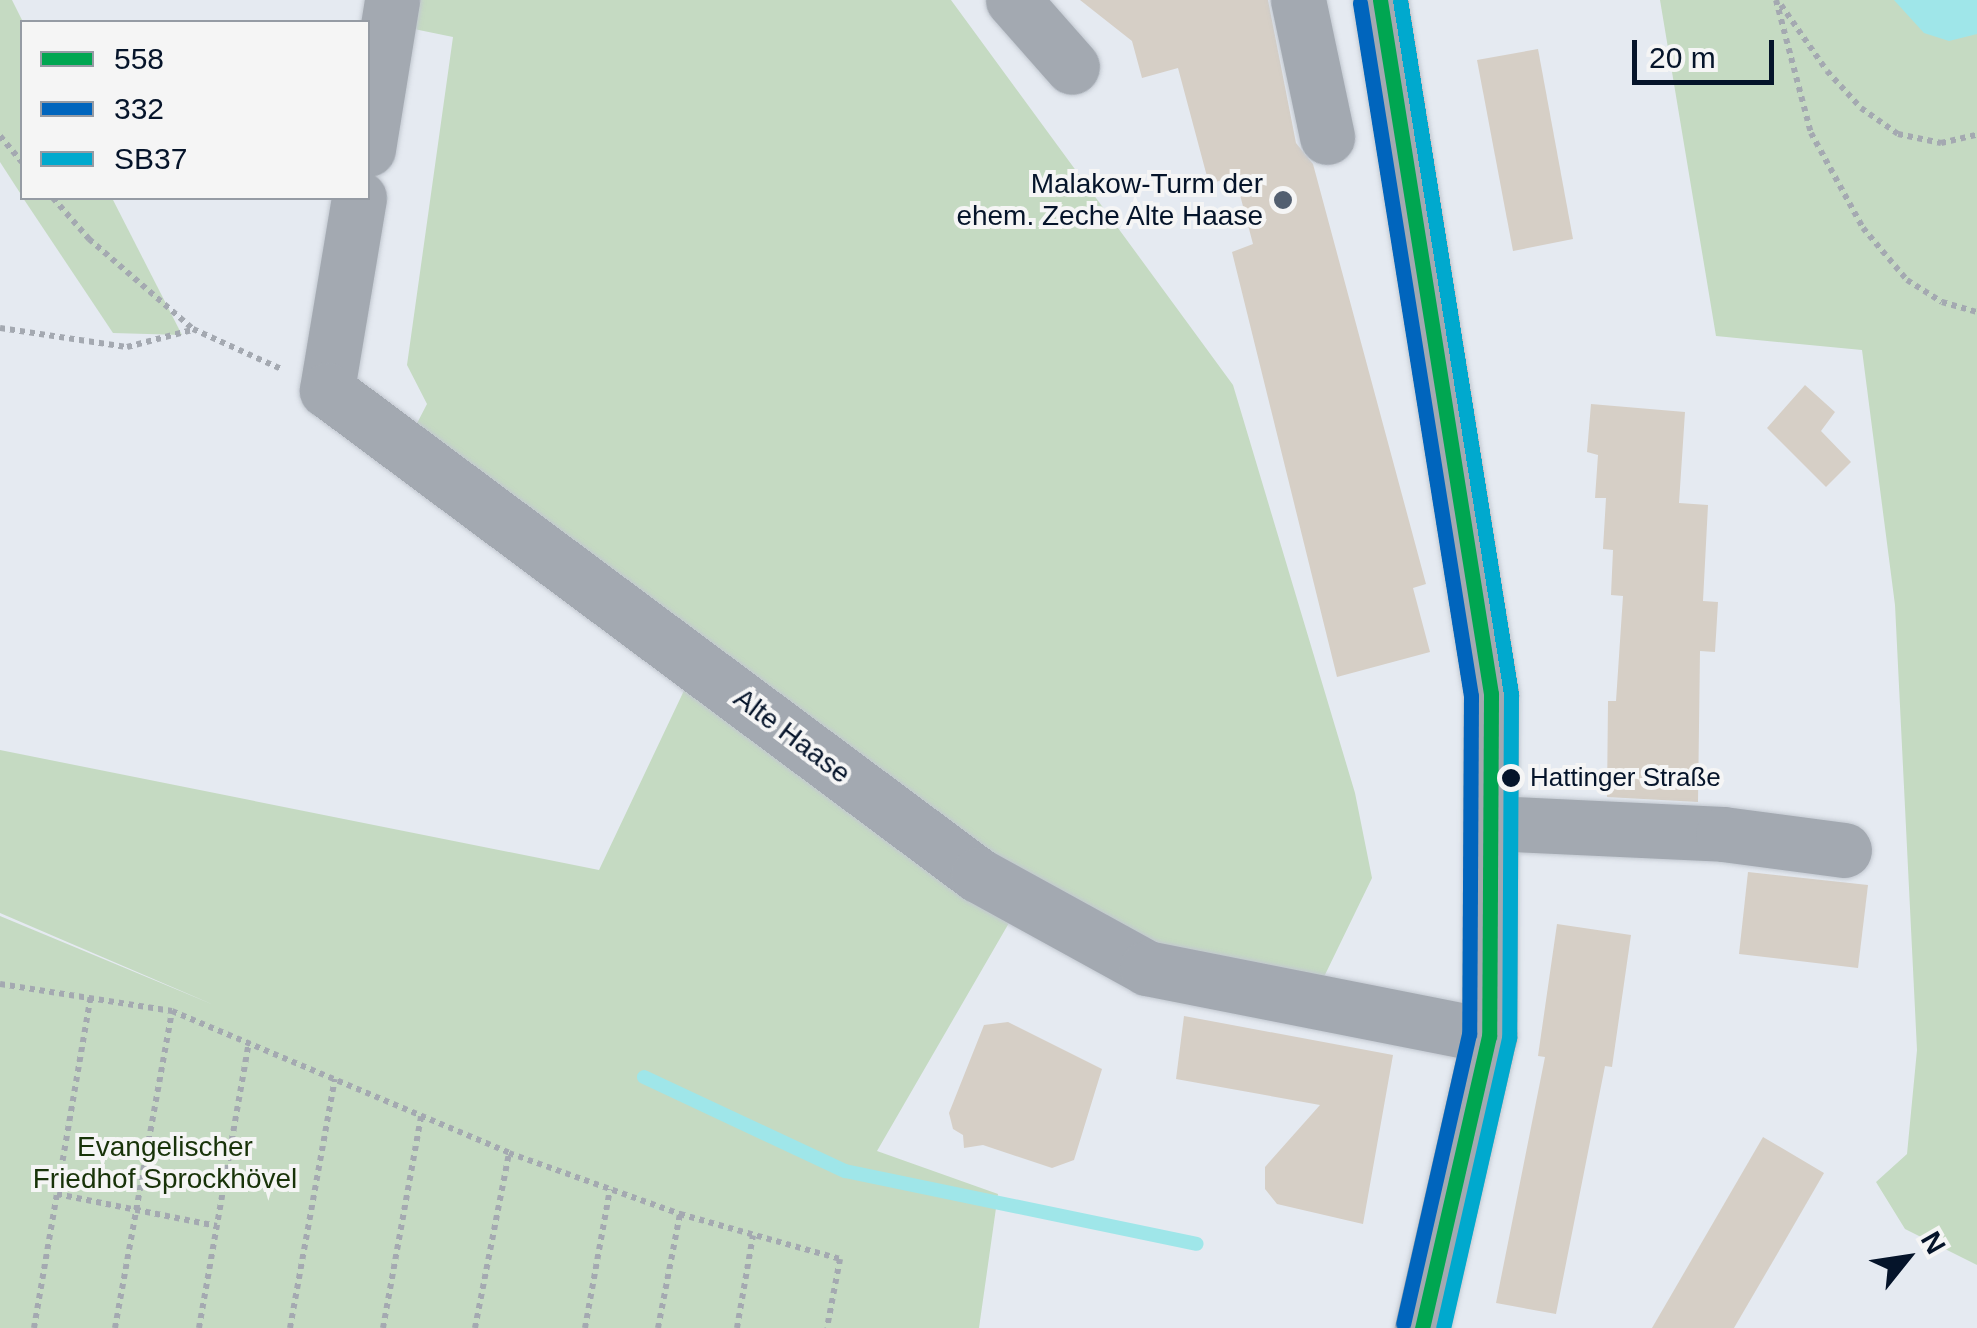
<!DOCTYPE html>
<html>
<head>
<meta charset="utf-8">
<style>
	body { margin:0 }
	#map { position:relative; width:1977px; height:1328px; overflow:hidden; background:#e5eaf1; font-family:Helvetica,sans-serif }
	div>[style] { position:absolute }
	.green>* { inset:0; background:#c5dac2 }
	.water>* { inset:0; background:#9fe6e9 }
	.stream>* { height:14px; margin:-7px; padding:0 7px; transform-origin:7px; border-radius:7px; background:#9fe6e9 }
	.building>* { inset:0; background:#d6cfc6 }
	.path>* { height:6px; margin-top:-3px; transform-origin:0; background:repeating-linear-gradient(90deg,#a4a9b1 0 5px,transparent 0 10px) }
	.roads { filter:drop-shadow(0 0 2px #c2c8d0) drop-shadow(0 0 2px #c2c8d0) }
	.minor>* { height:55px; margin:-27.5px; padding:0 27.5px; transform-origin:27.5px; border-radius:27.5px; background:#a3a9b1 }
	.bus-1>* { height:15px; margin:-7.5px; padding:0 7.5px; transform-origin:7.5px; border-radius:7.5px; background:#00a651 }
	.bus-2>* { height:15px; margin:-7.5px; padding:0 7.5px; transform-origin:7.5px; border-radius:7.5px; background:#0065bd }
	.bus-3>* { height:15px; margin:-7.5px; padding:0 7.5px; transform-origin:7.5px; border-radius:7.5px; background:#00a9ce }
	.dots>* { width:28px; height:28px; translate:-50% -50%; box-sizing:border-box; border:5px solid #f5f5f5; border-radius:50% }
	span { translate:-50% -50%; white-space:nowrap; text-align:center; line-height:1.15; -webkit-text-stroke:8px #f5f5f5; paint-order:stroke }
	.bus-label { font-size:26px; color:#05142a }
	.left { translate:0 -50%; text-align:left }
	.poi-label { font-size:28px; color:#05142a }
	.right { translate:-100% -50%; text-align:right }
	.street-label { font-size:28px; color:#05142a }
	.park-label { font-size:28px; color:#183309 }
	.legend { position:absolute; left:20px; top:20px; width:350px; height:180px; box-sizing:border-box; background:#f5f5f5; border:2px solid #959ba4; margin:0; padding:12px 18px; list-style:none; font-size:30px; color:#05142a }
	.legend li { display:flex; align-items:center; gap:20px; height:50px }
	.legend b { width:50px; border:2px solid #959ba4 }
	.north { position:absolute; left:1857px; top:1208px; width:100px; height:100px; -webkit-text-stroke:8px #f5f5f5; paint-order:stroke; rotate:60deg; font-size:28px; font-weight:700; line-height:40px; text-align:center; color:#05142a }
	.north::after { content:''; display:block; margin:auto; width:35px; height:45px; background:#05142a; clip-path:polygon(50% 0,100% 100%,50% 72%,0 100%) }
	.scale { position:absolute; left:1632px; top:40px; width:142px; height:45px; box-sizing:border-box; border:5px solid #05142a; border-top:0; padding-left:12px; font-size:30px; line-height:35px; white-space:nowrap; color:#05142a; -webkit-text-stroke:8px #f5f5f5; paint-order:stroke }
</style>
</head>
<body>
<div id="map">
	<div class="green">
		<div style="clip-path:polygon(0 0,12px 0,23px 22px,22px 196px,0 162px)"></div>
		<div style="clip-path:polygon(417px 0,951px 0,1233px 385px,1355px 793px,1372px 878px,1320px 985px,1169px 948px,1025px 877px,413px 431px,427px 404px,407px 365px,453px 37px,414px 29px)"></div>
		<div style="clip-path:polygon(1660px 0,1977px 0,1977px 1265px,1905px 1229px,1876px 1182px,1907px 1154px,1917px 1050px,1895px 605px,1862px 350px,1716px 336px)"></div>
		<div style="clip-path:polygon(23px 198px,112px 198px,182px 335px,113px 333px)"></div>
		<div style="clip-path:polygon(689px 680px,1013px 916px,877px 1151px,998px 1194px,979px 1328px,0 1328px,0 916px,214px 1005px,0 913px,0 750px,599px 870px)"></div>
	</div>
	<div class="water">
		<div style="clip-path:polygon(1894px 0,1977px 0,1977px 34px,1949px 41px,1924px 33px)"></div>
	</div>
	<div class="stream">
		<div style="left:644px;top:1077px;width:222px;rotate:25.1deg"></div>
		<div style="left:845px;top:1171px;width:359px;rotate:11.7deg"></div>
	</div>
	<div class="building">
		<div style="clip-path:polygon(1080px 0,1268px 0,1296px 143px,1313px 164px,1426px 584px,1413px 588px,1430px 652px,1337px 677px,1232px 252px,1253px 244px,1235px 176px,1209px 184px,1178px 68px,1142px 78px,1132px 41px)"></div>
		<div style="clip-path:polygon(1538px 49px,1573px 239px,1513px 251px,1477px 60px)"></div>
		<div style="clip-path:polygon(1805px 385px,1835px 412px,1821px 431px,1851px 462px,1826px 487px,1767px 428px)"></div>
		<div style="clip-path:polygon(1591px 404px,1685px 412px,1679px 503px,1708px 505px,1703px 601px,1718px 602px,1715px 652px,1700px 651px,1698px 802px,1607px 797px,1608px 701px,1616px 701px,1623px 596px,1611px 595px,1613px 550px,1603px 549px,1606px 498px,1595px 498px,1598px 455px,1587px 452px)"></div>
		<div style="clip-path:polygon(1748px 872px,1868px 885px,1858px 968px,1739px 954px)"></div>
		<div style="clip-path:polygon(1557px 924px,1631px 935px,1612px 1067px,1605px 1066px,1556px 1314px,1496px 1303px,1545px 1057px,1538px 1056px)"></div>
		<div style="clip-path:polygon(1184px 1016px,1393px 1055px,1363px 1224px,1277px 1204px,1265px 1189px,1265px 1167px,1320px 1105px,1176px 1079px)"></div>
		<div style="clip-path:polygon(1008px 1022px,1102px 1069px,1074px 1160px,1052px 1168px,983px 1145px,964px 1148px,963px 1135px,953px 1129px,949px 1113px,984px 1025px)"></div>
		<div style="clip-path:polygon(1763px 1137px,1824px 1173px,1783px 1244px,1734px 1328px,1652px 1328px)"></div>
	</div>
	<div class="path">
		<div style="left:1776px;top:0;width:138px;rotate:75.3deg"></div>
		<div style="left:1811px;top:133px;width:108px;rotate:61.3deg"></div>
		<div style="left:1863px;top:228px;width:68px;rotate:49.8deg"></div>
		<div style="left:1907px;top:280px;width:41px;rotate:32.2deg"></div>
		<div style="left:1942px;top:302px;width:36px;rotate:16deg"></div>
		<div style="left:1781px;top:5px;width:80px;rotate:55.1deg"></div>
		<div style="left:1827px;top:71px;width:50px;rotate:47.4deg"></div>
		<div style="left:1861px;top:108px;width:45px;rotate:35.1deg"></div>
		<div style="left:1898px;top:134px;width:44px;rotate:11.8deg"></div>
		<div style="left:1941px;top:143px;width:37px;rotate:-13deg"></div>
		<div style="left:0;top:136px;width:34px;rotate:50deg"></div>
		<div style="left:53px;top:198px;width:55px;rotate:48.7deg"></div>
		<div style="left:89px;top:239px;width:138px;rotate:40.9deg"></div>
		<div style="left:193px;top:329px;width:97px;rotate:24.4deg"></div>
		<div style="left:0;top:328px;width:128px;rotate:8.5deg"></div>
		<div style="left:127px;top:347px;width:67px;rotate:-14.7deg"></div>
		<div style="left:0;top:984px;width:174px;rotate:8.9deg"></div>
		<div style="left:172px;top:1011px;width:366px;rotate:22.8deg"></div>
		<div style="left:509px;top:1153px;width:182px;rotate:19.6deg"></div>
		<div style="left:680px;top:1214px;width:166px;rotate:15.7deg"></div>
		<div style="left:840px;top:1259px;width:70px;rotate:100.7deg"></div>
		<div style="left:57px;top:1194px;width:163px;rotate:11.3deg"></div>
		<div style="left:34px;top:1328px;width:338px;rotate:-80.3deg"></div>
		<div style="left:115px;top:1328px;width:322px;rotate:-79.8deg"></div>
		<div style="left:199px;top:1328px;width:290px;rotate:-80.1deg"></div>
		<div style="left:290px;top:1328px;width:253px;rotate:-79.8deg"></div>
		<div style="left:383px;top:1328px;width:215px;rotate:-79.8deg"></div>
		<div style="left:475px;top:1328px;width:178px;rotate:-79deg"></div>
		<div style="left:585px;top:1328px;width:141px;rotate:-79.8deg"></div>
		<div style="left:658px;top:1328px;width:116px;rotate:-79.1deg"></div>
		<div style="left:737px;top:1328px;width:94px;rotate:-80.2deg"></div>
	</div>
	<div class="roads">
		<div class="minor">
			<div style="left:1013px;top:0;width:89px;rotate:48.6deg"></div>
			<div style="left:1298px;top:0;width:140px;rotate:78deg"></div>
			<div style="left:1380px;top:0;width:703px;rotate:80.91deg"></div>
			<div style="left:1491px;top:694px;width:342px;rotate:90.3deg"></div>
			<div style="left:1489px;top:1036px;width:300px;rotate:102.9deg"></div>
			<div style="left:368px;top:149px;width:151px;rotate:-80.8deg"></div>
			<div style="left:359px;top:198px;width:195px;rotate:99.5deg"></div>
			<div style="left:327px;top:390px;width:812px;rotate:36.69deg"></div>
			<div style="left:978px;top:875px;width:193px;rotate:28.8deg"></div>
			<div style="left:1147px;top:968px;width:349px;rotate:11.2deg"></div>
			<div style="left:1492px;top:823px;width:231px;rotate:2.7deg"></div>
			<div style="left:1723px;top:834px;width:122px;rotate:7.5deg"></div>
		</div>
	</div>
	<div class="bus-1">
		<div style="left:1380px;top:0;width:703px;rotate:80.91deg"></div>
		<div style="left:1491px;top:694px;width:342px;rotate:90.3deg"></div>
		<div style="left:1489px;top:1036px;width:300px;rotate:102.9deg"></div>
	</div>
	<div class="bus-2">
		<div style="left:1360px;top:3px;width:702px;rotate:80.9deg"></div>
		<div style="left:1471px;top:696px;width:338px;rotate:90.3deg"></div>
		<div style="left:1469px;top:1034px;width:297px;rotate:102.8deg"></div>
	</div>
	<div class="bus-3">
		<div style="left:1400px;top:0;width:703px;rotate:80.91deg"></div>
		<div style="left:1511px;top:694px;width:344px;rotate:90.3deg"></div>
		<div style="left:1509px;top:1038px;width:297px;rotate:102.8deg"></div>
	</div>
	<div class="dots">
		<div style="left:1283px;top:200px;background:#535f70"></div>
		<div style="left:1511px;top:778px;background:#05142a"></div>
	</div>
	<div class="bus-label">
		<span class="left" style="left:1530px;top:778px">Hattinger Straße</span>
	</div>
	<div class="poi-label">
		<span class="right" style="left:1263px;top:200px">Malakow-Turm der<br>ehem. Zeche Alte Haase</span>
	</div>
	<div class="street-label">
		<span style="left:792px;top:736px;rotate:37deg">Alte Haase</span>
	</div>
	<div class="park-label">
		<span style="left:165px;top:1163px">Evangelischer<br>Friedhof Sprockhövel</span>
	</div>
	<ul class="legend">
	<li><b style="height:12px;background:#00a651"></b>558</li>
	<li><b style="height:12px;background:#0065bd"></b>332</li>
	<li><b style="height:12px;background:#00a9ce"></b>SB37</li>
	</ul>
	<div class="north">N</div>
	<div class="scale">20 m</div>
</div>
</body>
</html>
